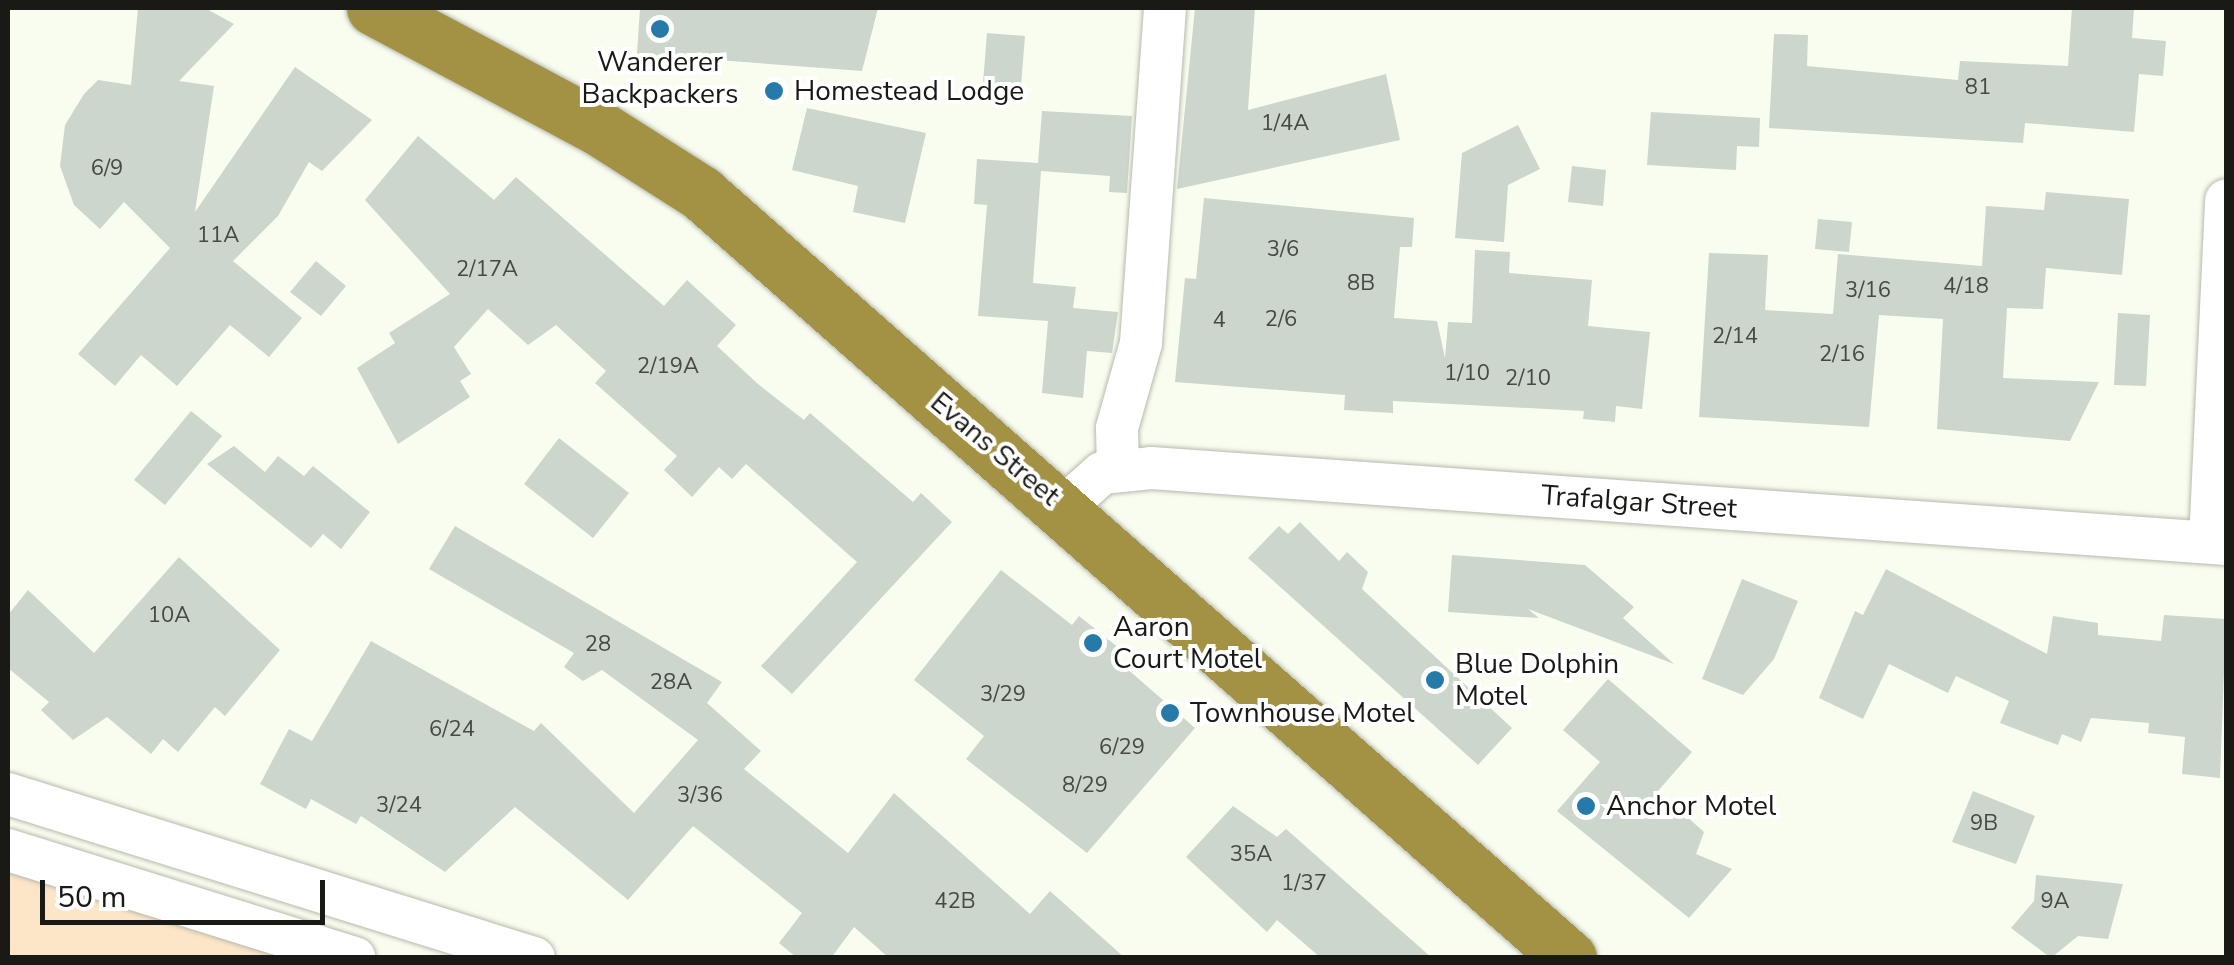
<!DOCTYPE html>
<html>
<head>
<meta charset="utf-8">
<style>
	body { margin:0 }
	#map { position:relative; width:2234px; height:965px; overflow:hidden; background:#f9fdef; font-family:"Nunito Sans",sans-serif }
	div>[style] { position:absolute }
	.green>* { inset:0; background:#fde5c8 }
	.building>* { inset:0; background:#ccd6cc }
	.roads { filter:drop-shadow(0 0 2px #b6baad) drop-shadow(0 0 2px #b6baad) }
	.minor>* { height:42px; margin:-21px; padding:0 21px; transform-origin:21px; border-radius:21px; background:#fff }
	.highway>* { height:55px; margin:-27.5px; padding:0 27.5px; transform-origin:27.5px; border-radius:27.5px; background:#a49244 }
	.dots>* { width:28px; height:28px; translate:-50% -50%; box-sizing:border-box; border:5px solid #fff; border-radius:50% }
	span { translate:-50% -50%; white-space:nowrap; text-align:center; line-height:1.15; -webkit-text-stroke:8px #fff; paint-order:stroke }
	.number-label { font-size:22px; color:#464944 }
	.number-label span { -webkit-text-stroke-width:0 }
	.poi-label { font-size:28px; color:#191a16 }
	.left { translate:0 -50%; text-align:left }
	.street-label { font-size:28px; color:#191a16 }
	.frame { position:absolute; inset:0; border:10px solid #191a16; pointer-events:none }
	.scale { position:absolute; left:40px; top:880px; width:285px; height:45px; box-sizing:border-box; border:5px solid #191a16; border-top:0; padding-left:12px; font-size:30px; line-height:35px; white-space:nowrap; color:#191a16; -webkit-text-stroke:8px #fff; paint-order:stroke }
</style>
</head>
<body>
<div id="map">
	<div class="green">
		<div style="clip-path:polygon(8px 869px,292px 957px,8px 957px)"></div>
	</div>
	<div class="building">
		<div style="clip-path:polygon(138px 8px,205px 8px,234px 24px,179px 81px,214px 86px,195px 212px,295px 67px,372px 120px,322px 171px,309px 162px,278px 216px,233px 261px,302px 318px,269px 357px,230px 325px,177px 386px,141px 355px,115px 386px,78px 354px,170px 248px,124px 202px,100px 229px,74px 205px,60px 166px,65px 125px,84px 94px,98px 80px,131px 85px)"></div>
		<div style="clip-path:polygon(640px 8px,878px 8px,862px 71px,637px 54px)"></div>
		<div style="clip-path:polygon(1195px 8px,1255px 8px,1248px 110px,1386px 74px,1400px 140px,1177px 189px)"></div>
		<div style="clip-path:polygon(2072px 8px,2134px 8px,2132px 38px,2166px 41px,2163px 76px,2139px 74px,2134px 132px,2025px 123px,2023px 143px,1769px 128px,1774px 34px,1808px 35px,1807px 66px,1958px 80px,1960px 61px,2068px 66px)"></div>
		<div style="clip-path:polygon(987px 33px,1025px 36px,1021px 86px,983px 83px)"></div>
		<div style="clip-path:polygon(807px 108px,926px 133px,905px 223px,853px 212px,858px 186px,792px 170px)"></div>
		<div style="clip-path:polygon(1042px 111px,1132px 116px,1127px 193px,1109px 192px,1110px 176px,1041px 171px,1033px 283px,1076px 287px,1073px 308px,1118px 312px,1112px 353px,1087px 351px,1083px 398px,1042px 393px,1048px 321px,978px 316px,987px 205px,974px 204px,977px 159px,1038px 163px)"></div>
		<div style="clip-path:polygon(1651px 112px,1760px 118px,1759px 147px,1737px 146px,1736px 170px,1647px 165px)"></div>
		<div style="clip-path:polygon(1518px 125px,1540px 169px,1508px 185px,1504px 242px,1455px 238px,1462px 153px)"></div>
		<div style="clip-path:polygon(418px 136px,494px 200px,516px 177px,664px 306px,687px 280px,736px 325px,717px 346px,758px 384px,804px 420px,810px 413px,913px 502px,921px 493px,952px 522px,792px 694px,761px 666px,857px 562px,746px 464px,732px 479px,719px 467px,692px 497px,664px 470px,677px 456px,595px 383px,606px 371px,556px 325px,528px 345px,488px 309px,454px 347px,471px 374px,460px 381px,470px 397px,398px 444px,357px 368px,395px 343px,389px 333px,450px 294px,365px 200px)"></div>
		<div style="clip-path:polygon(1572px 166px,1606px 170px,1603px 206px,1568px 202px)"></div>
		<div style="clip-path:polygon(2046px 192px,2129px 199px,2122px 275px,2046px 268px,2043px 309px,2007px 308px,2003px 378px,2099px 382px,2070px 441px,1937px 429px,1943px 319px,1879px 315px,1869px 427px,1699px 417px,1709px 253px,1768px 255px,1765px 310px,1833px 314px,1838px 254px,1982px 266px,1986px 206px,2044px 210px)"></div>
		<div style="clip-path:polygon(1204px 198px,1414px 218px,1412px 247px,1400px 247px,1394px 318px,1437px 321px,1445px 358px,1448px 322px,1472px 323px,1475px 250px,1510px 252px,1509px 273px,1592px 280px,1588px 326px,1650px 332px,1642px 409px,1616px 406px,1615px 422px,1583px 419px,1584px 411px,1393px 401px,1393px 413px,1344px 410px,1345px 395px,1175px 382px,1185px 278px,1196px 279px)"></div>
		<div style="clip-path:polygon(1818px 219px,1852px 222px,1849px 252px,1815px 249px)"></div>
		<div style="clip-path:polygon(316px 261px,346px 286px,321px 316px,290px 292px)"></div>
		<div style="clip-path:polygon(2118px 313px,2150px 315px,2146px 386px,2114px 385px)"></div>
		<div style="clip-path:polygon(191px 411px,222px 436px,165px 505px,134px 480px)"></div>
		<div style="clip-path:polygon(559px 438px,629px 493px,593px 538px,524px 484px)"></div>
		<div style="clip-path:polygon(234px 446px,265px 472px,278px 456px,304px 476px,313px 466px,370px 512px,341px 549px,323px 534px,311px 548px,207px 464px)"></div>
		<div style="clip-path:polygon(1300px 522px,1339px 561px,1347px 552px,1368px 572px,1362px 589px,1512px 728px,1478px 765px,1248px 558px,1279px 526px,1288px 534px)"></div>
		<div style="clip-path:polygon(455px 526px,722px 682px,707px 703px,761px 751px,744px 769px,848px 853px,894px 793px,1030px 914px,1050px 891px,1125px 958px,889px 958px,854px 927px,831px 958px,797px 958px,779px 943px,802px 913px,693px 826px,628px 900px,515px 807px,445px 872px,361px 816px,356px 824px,311px 799px,306px 809px,260px 784px,289px 729px,312px 741px,371px 641px,534px 731px,541px 723px,634px 813px,698px 740px,602px 670px,583px 681px,564px 667px,574px 653px,429px 569px)"></div>
		<div style="clip-path:polygon(1452px 555px,1585px 565px,1634px 607px,1623px 618px,1674px 664px,1528px 609px,1539px 618px,1448px 612px)"></div>
		<div style="clip-path:polygon(179px 557px,280px 650px,225px 716px,215px 707px,178px 752px,163px 739px,151px 754px,107px 717px,73px 740px,41px 710px,49px 702px,8px 668px,8px 615px,28px 590px,94px 653px)"></div>
		<div style="clip-path:polygon(1886px 569px,2047px 654px,2053px 616px,2098px 623px,2098px 635px,2161px 641px,2164px 615px,2226px 619px,2220px 778px,2182px 774px,2185px 737px,2148px 733px,2149px 723px,2091px 718px,2081px 742px,2062px 734px,2058px 745px,2000px 723px,2009px 701px,1956px 676px,1948px 693px,1889px 664px,1863px 719px,1819px 698px,1855px 611px,1863px 615px)"></div>
		<div style="clip-path:polygon(1001px 570px,1072px 625px,1079px 616px,1124px 652px,1117px 660px,1195px 728px,1087px 853px,966px 759px,984px 736px,914px 680px)"></div>
		<div style="clip-path:polygon(1742px 579px,1798px 601px,1774px 659px,1743px 695px,1702px 679px)"></div>
		<div style="clip-path:polygon(1608px 679px,1692px 752px,1658px 791px,1704px 832px,1696px 854px,1732px 869px,1689px 918px,1557px 811px,1600px 762px,1563px 730px)"></div>
		<div style="clip-path:polygon(1973px 791px,2035px 816px,2016px 864px,1952px 842px)"></div>
		<div style="clip-path:polygon(1233px 806px,1277px 837px,1286px 829px,1432px 958px,1321px 958px,1277px 920px,1267px 932px,1186px 857px)"></div>
		<div style="clip-path:polygon(2036px 875px,2123px 884px,2108px 939px,2078px 936px,2051px 958px,2011px 928px,2034px 901px)"></div>
	</div>
	<div class="roads">
		<div class="minor">
			<div style="left:1118px;top:469px;width:41px;rotate:-91.4deg"></div>
			<div style="left:1117px;top:428px;width:88px;rotate:-74.2deg"></div>
			<div style="left:1141px;top:343px;width:336px;rotate:-85.9deg"></div>
			<div style="left:1064px;top:507px;width:51px;rotate:-41.8deg"></div>
			<div style="left:1102px;top:473px;width:49px;rotate:-5.8deg"></div>
			<div style="left:1151px;top:468px;width:1078px;rotate:4.04deg"></div>
			<div style="left:2210px;top:542px;width:342px;rotate:-87.3deg"></div>
			<div style="left:8px;top:794px;width:551px;rotate:17.32deg"></div>
			<div style="left:8px;top:850px;width:363px;rotate:17.3deg"></div>
		</div>
		<div class="highway">
			<div style="left:374px;top:8px;width:255px;rotate:28.1deg"></div>
			<div style="left:599px;top:128px;width:121px;rotate:32.5deg"></div>
			<div style="left:701px;top:193px;width:1157px;rotate:41.39deg"></div>
		</div>
	</div>
	<div class="dots">
		<div style="left:660px;top:29px;background:#257aaa"></div>
		<div style="left:774px;top:91px;background:#257aaa"></div>
		<div style="left:1093px;top:643px;background:#257aaa"></div>
		<div style="left:1435px;top:680px;background:#257aaa"></div>
		<div style="left:1170px;top:713px;background:#257aaa"></div>
		<div style="left:1586px;top:806px;background:#257aaa"></div>
	</div>
	<div class="number-label">
		<span style="left:1978px;top:88px">81</span>
		<span style="left:1285px;top:124px">1/4A</span>
		<span style="left:107px;top:169px">6/9</span>
		<span style="left:218px;top:236px">11A</span>
		<span style="left:1283px;top:250px">3/6</span>
		<span style="left:487px;top:270px">2/17A</span>
		<span style="left:1361px;top:284px">8B</span>
		<span style="left:1966px;top:287px">4/18</span>
		<span style="left:1868px;top:291px">3/16</span>
		<span style="left:1281px;top:320px">2/6</span>
		<span style="left:1219px;top:321px">4</span>
		<span style="left:1735px;top:337px">2/14</span>
		<span style="left:1842px;top:355px">2/16</span>
		<span style="left:668px;top:367px">2/19A</span>
		<span style="left:1467px;top:374px">1/10</span>
		<span style="left:1528px;top:379px">2/10</span>
		<span style="left:169px;top:616px">10A</span>
		<span style="left:598px;top:645px">28</span>
		<span style="left:671px;top:683px">28A</span>
		<span style="left:1003px;top:695px">3/29</span>
		<span style="left:452px;top:730px">6/24</span>
		<span style="left:1122px;top:748px">6/29</span>
		<span style="left:1085px;top:786px">8/29</span>
		<span style="left:700px;top:796px">3/36</span>
		<span style="left:399px;top:806px">3/24</span>
		<span style="left:1984px;top:824px">9B</span>
		<span style="left:1251px;top:855px">35A</span>
		<span style="left:1304px;top:884px">1/37</span>
		<span style="left:955px;top:902px">42B</span>
		<span style="left:2055px;top:902px">9A</span>
	</div>
	<div class="poi-label">
		<span style="left:660px;top:78px">Wanderer<br>Backpackers</span>
		<span class="left" style="left:794px;top:91px">Homestead Lodge</span>
		<span class="left" style="left:1113px;top:643px">Aaron<br>Court Motel</span>
		<span class="left" style="left:1455px;top:680px">Blue Dolphin<br>Motel</span>
		<span class="left" style="left:1190px;top:713px">Townhouse Motel</span>
		<span class="left" style="left:1606px;top:806px">Anchor Motel</span>
	</div>
	<div class="street-label">
		<span style="left:995px;top:449px;rotate:40deg">Evans Street</span>
		<span style="left:1639px;top:502px;rotate:4deg">Trafalgar Street</span>
	</div>
	<div class="frame"></div>
	<div class="scale">50 m</div>
</div>
</body>
</html>
